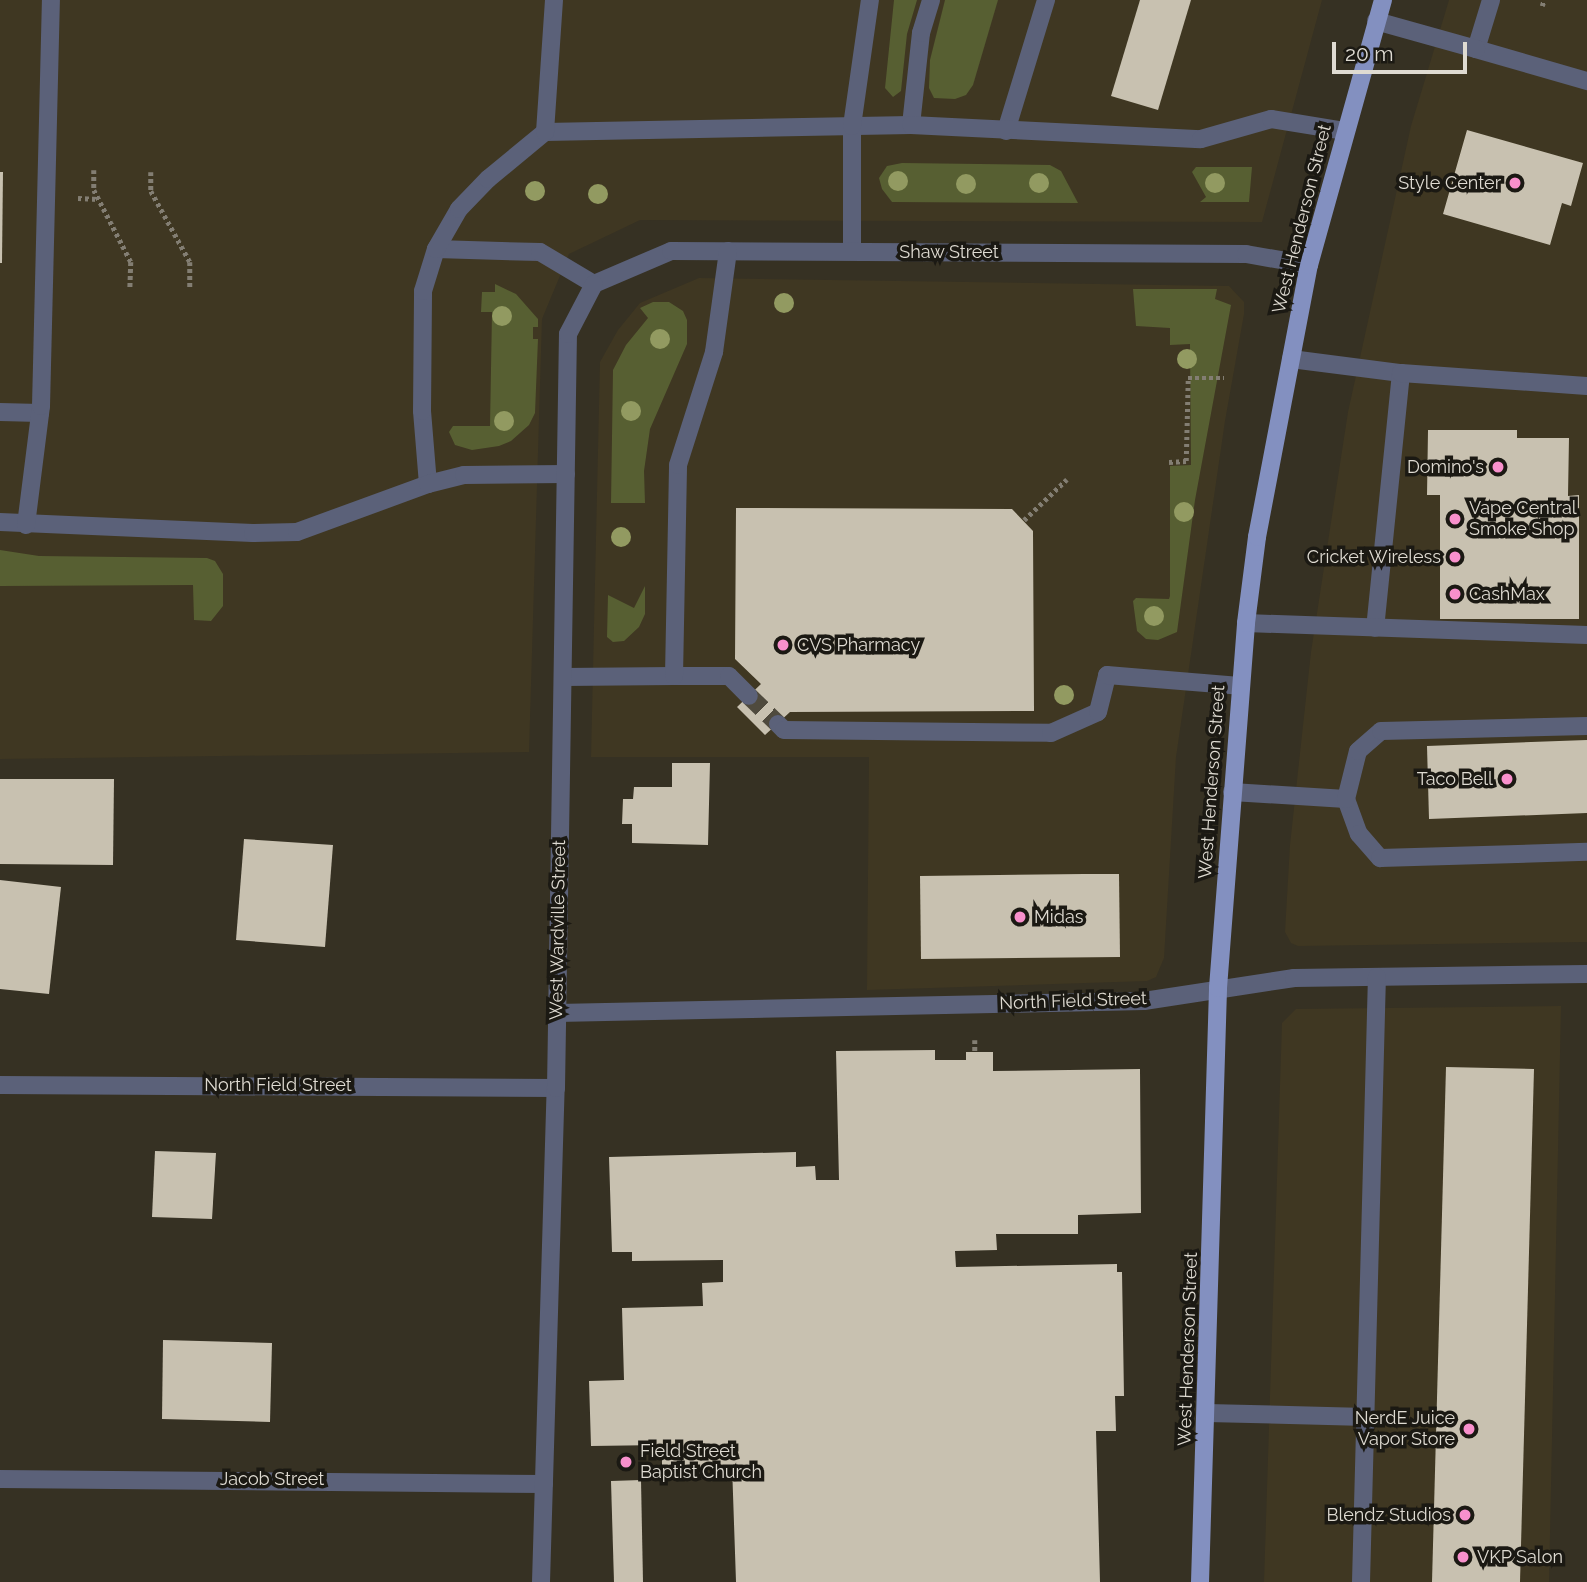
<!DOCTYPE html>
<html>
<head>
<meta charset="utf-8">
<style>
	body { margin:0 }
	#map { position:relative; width:1587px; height:1582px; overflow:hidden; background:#363123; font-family:Raleway,sans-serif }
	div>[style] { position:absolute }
	.built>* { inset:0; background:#3f3722 }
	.green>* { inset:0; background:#575f32 }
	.building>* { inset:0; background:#c8c1b0 }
	.minor-tunnel>* { height:18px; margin-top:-9px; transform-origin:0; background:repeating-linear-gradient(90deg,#4f4a3d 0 18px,transparent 0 27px) }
	.path>* { height:4.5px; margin-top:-2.25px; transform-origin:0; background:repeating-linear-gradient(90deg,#837e73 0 3.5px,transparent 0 7px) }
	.minor>* { height:18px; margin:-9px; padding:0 9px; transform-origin:9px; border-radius:9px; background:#5b6179 }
	.major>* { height:18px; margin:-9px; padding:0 9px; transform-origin:9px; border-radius:9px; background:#8390c0 }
	.trees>* { width:20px; height:20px; margin:-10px; border-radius:50%; background:#929a61 }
	.dots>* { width:19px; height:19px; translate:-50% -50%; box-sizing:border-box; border:4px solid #1b1913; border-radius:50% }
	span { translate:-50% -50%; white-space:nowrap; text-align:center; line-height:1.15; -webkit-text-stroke:7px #1b1913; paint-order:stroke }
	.poi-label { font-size:18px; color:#dfdbd2 }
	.right { translate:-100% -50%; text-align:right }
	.left { translate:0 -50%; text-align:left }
	.street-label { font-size:18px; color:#dfdbd2 }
	.scale { position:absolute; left:1332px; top:42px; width:135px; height:32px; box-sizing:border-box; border:4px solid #dfdbd2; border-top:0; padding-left:9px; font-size:21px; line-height:24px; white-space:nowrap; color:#dfdbd2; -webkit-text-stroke:5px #1b1913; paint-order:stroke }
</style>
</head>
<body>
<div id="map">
	<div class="built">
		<div style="clip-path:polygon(0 0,1322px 0,1262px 222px,640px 220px,569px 254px,542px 319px,529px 752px,0 759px)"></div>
		<div style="clip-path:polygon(1449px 0,1587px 0,1587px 942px,1298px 946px,1291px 943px,1285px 932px,1290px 845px,1311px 652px,1348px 412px,1411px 126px)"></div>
		<div style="clip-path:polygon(699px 278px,1229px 286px,1244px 302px,1244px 314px,1225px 421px,1176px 757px,1164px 958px,1156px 977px,1147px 981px,867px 990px,869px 757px,591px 757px,600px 362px,618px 330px,640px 303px)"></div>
		<div style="clip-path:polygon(1561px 1006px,1549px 1582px,1264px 1582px,1282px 1023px,1296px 1009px)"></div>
	</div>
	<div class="green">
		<div style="clip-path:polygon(894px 0,917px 0,907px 34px,901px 91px,893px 97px,885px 88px)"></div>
		<div style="clip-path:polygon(945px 0,998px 0,973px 85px,966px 95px,955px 99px,934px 98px,929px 88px,930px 60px)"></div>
		<div style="clip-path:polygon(902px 163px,1050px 165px,1061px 171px,1078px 203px,892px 202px,882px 189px,879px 178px,887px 166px)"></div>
		<div style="clip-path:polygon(1196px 167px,1252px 167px,1249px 202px,1200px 202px,1206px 197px,1192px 172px)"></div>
		<div style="clip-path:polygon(495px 284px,516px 294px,538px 319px,538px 327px,533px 327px,533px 339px,538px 339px,535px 413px,529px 425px,511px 441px,499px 446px,472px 450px,455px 445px,449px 432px,453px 426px,490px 426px,492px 312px,481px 312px,482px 292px,495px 292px)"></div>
		<div style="clip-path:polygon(1133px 289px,1217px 289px,1215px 299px,1231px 305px,1195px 500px,1177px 632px,1158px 640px,1146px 639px,1137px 631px,1133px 601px,1136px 598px,1169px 599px,1170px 596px,1170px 466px,1191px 465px,1190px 344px,1170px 345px,1170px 328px,1136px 326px)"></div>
		<div style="clip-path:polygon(653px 302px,669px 302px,683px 311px,687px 320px,687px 344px,650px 429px,644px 471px,645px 503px,611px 503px,613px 370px,626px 345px,648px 318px,640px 308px)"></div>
		<div style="clip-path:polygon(0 550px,39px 556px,207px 558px,215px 561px,223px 574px,223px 606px,211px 621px,194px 620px,193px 585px,0 586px)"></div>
		<div style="clip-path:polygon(645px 586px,645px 614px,639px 627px,624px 641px,613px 642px,607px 637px,608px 595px,634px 608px)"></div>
	</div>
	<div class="building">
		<div style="clip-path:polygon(1140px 0,1191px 0,1158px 110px,1111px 96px)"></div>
		<div style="clip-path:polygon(1467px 130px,1583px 163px,1571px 206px,1562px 203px,1550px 245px,1443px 214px)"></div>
		<div style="clip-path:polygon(0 172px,3px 172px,2px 263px,0 263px)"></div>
		<div style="clip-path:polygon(1428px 430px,1517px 430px,1517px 438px,1569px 438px,1568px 496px,1579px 495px,1579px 619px,1440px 619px,1440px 495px,1427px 495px)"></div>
		<div style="clip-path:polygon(736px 508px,1012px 509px,1033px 531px,1034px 711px,790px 712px,765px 735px,737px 707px,761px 684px,735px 659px)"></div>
		<div style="clip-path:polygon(1587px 740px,1587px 813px,1429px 819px,1427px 746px)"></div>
		<div style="clip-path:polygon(672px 763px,710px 763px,708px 845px,632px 843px,632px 824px,622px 824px,623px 799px,633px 799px,634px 787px,672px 787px)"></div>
		<div style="clip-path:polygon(0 779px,114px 779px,113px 865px,0 864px)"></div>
		<div style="clip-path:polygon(244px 839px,333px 845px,325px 947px,236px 940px)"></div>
		<div style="clip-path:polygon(1084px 874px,1119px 874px,1120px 957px,921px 959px,920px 876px)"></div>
		<div style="clip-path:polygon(0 880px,61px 887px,49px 994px,0 989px)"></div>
		<div style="clip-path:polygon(935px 1050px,935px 1060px,966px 1060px,966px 1052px,993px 1052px,993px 1071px,1140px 1069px,1141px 1213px,1078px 1215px,1078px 1234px,996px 1234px,997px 1250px,955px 1251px,956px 1267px,1117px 1264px,1117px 1272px,1122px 1272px,1124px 1396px,1115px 1396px,1116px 1431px,1096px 1431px,1100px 1582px,736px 1582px,732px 1465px,702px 1466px,701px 1475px,662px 1474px,662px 1445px,591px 1446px,589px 1381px,624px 1380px,622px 1308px,703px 1306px,702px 1283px,723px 1282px,723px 1260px,632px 1261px,632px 1252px,612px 1252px,609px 1157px,796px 1152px,796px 1167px,815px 1166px,816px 1180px,839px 1180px,836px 1051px)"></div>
		<div style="clip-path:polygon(1446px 1067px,1534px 1069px,1520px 1582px,1432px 1582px)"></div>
		<div style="clip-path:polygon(155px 1151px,216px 1153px,212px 1219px,152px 1217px)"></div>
		<div style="clip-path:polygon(163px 1340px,272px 1343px,270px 1422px,162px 1419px)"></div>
		<div style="clip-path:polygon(641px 1480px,643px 1582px,614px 1582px,611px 1481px)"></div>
	</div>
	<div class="minor-tunnel">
		<div style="left:749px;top:696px;width:40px;rotate:44deg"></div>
	</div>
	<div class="path">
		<div style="left:1542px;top:6px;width:6px;rotate:-72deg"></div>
		<div style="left:94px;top:170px;width:20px;rotate:90deg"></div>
		<div style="left:94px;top:190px;width:81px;rotate:62.8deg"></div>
		<div style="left:131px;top:262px;width:27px;rotate:92deg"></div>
		<div style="left:151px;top:172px;width:19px;rotate:90deg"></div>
		<div style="left:151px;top:191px;width:81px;rotate:61.2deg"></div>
		<div style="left:190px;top:262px;width:27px;rotate:90deg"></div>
		<div style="left:78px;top:198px;width:20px;rotate:3deg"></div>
		<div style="left:1169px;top:462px;width:17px;rotate:-3deg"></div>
		<div style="left:1186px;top:461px;width:83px;rotate:-88.6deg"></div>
		<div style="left:1188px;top:378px;width:36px"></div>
		<div style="left:1024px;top:520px;width:59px;rotate:-43.6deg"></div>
		<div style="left:975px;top:1040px;width:12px;rotate:90deg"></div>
	</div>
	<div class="minor">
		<div style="left:1491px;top:0;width:51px;rotate:107deg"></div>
		<div style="left:1476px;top:49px;width:116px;rotate:16.1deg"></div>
		<div style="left:1376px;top:21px;width:104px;rotate:15.6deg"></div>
		<div style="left:911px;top:125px;width:93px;rotate:-83.8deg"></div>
		<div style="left:921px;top:33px;width:34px;rotate:-73deg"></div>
		<div style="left:1006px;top:131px;width:137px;rotate:-73deg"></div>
		<div style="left:545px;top:132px;width:366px;rotate:-1.1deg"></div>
		<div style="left:911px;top:125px;width:290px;rotate:2.8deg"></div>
		<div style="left:1201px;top:139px;width:73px;rotate:-15.9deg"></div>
		<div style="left:1271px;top:119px;width:74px;rotate:9.3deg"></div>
		<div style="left:436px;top:249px;width:104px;rotate:1.7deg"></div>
		<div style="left:540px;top:252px;width:63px;rotate:30.7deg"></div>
		<div style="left:852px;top:251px;width:125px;rotate:-90deg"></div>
		<div style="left:852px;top:126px;width:127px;rotate:-81.9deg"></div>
		<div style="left:594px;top:284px;width:84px;rotate:-23.2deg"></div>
		<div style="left:671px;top:251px;width:575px;rotate:0.3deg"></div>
		<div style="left:1246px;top:254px;width:64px;rotate:9.9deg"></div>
		<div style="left:1291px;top:359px;width:111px;rotate:7.3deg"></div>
		<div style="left:1401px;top:373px;width:256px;rotate:95.8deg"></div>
		<div style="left:1401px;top:373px;width:186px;rotate:4deg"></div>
		<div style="left:0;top:412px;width:40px;rotate:1.4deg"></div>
		<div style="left:428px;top:484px;width:73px;rotate:-94.7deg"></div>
		<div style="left:422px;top:411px;width:120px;rotate:-89.5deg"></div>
		<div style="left:423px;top:291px;width:44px;rotate:-72.8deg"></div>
		<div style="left:436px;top:249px;width:46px;rotate:-60.1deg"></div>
		<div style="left:459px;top:209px;width:42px;rotate:-46deg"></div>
		<div style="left:488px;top:179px;width:74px;rotate:-39.5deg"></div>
		<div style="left:545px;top:132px;width:132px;rotate:-86.1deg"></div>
		<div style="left:0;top:522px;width:253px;rotate:2.5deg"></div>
		<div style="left:253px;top:533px;width:44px;rotate:-1.3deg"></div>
		<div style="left:297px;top:532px;width:140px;rotate:-20.1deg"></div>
		<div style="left:428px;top:484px;width:37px;rotate:-14deg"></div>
		<div style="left:464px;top:475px;width:102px;rotate:-0.6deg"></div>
		<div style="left:26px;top:525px;width:120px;rotate:-82.8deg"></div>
		<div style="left:41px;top:406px;width:406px;rotate:-88.6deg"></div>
		<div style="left:1246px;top:623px;width:341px;rotate:2deg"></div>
		<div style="left:674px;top:676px;width:55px"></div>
		<div style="left:729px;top:676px;width:28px;rotate:45deg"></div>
		<div style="left:563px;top:677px;width:111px;rotate:-0.5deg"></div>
		<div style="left:674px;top:676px;width:211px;rotate:-88.9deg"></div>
		<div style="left:678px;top:465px;width:119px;rotate:-72.3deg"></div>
		<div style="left:714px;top:352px;width:102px;rotate:-82.1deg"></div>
		<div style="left:778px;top:724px;width:8px;rotate:45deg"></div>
		<div style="left:784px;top:730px;width:267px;rotate:0.6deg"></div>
		<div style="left:1051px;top:733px;width:51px;rotate:-24.1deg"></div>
		<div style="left:1098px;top:712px;width:38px;rotate:-76deg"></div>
		<div style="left:1107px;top:675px;width:133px;rotate:4.7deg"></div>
		<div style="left:1232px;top:792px;width:114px;rotate:3.5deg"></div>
		<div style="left:1346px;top:799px;width:37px;rotate:70deg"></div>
		<div style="left:1359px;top:834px;width:32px;rotate:49deg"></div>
		<div style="left:1380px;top:858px;width:207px;rotate:-1.7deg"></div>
		<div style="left:1346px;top:799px;width:49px;rotate:-76deg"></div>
		<div style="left:1358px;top:751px;width:30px;rotate:-41deg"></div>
		<div style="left:1381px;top:731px;width:206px;rotate:-1.4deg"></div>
		<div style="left:557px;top:1013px;width:587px;rotate:-1.17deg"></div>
		<div style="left:1144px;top:1001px;width:152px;rotate:-8.7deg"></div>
		<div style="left:1294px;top:978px;width:293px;rotate:-0.8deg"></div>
		<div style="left:0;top:1085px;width:556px;rotate:0.31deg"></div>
		<div style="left:1207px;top:1413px;width:159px;rotate:1.4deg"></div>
		<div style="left:0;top:1479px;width:544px;rotate:0.53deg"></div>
		<div style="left:541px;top:1582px;width:494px;rotate:-88.3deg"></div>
		<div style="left:556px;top:1088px;width:754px;rotate:-89.09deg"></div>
		<div style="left:568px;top:334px;width:56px;rotate:-62.5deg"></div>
		<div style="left:1361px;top:1582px;width:605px;rotate:-88.49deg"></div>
	</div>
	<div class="major">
		<div style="left:1200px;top:1582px;width:594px;rotate:-88.26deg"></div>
		<div style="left:1218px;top:988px;width:366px;rotate:-85.6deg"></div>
		<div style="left:1246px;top:623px;width:87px;rotate:-82.7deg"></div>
		<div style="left:1257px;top:537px;width:277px;rotate:-79.2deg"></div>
		<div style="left:1309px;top:265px;width:275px;rotate:-74.4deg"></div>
	</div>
	<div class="trees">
		<div style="left:898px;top:181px"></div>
		<div style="left:1039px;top:183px"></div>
		<div style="left:1215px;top:183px"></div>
		<div style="left:966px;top:184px"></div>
		<div style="left:535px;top:191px"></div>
		<div style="left:598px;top:194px"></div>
		<div style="left:784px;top:303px"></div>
		<div style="left:502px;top:316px"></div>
		<div style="left:660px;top:339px"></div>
		<div style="left:1187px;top:359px"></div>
		<div style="left:631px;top:411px"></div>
		<div style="left:504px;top:421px"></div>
		<div style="left:1184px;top:512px"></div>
		<div style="left:621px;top:537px"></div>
		<div style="left:1154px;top:616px"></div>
		<div style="left:1064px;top:695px"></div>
	</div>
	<div class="dots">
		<div style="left:1515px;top:183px;background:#f890cc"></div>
		<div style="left:1498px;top:467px;background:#f890cc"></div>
		<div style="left:1455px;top:519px;background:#f890cc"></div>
		<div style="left:1455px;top:557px;background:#f890cc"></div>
		<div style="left:1455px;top:594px;background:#f890cc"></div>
		<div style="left:783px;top:645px;background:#f890cc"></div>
		<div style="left:1507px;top:779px;background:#f890cc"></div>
		<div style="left:1020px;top:917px;background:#f890cc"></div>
		<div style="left:1469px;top:1429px;background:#f890cc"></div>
		<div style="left:626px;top:1462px;background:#f890cc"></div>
		<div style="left:1465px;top:1515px;background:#f890cc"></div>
		<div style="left:1463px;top:1557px;background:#f890cc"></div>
	</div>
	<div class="poi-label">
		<span class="right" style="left:1501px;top:183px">Style Center</span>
		<span class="right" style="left:1484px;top:467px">Domino's</span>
		<span class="left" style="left:1469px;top:519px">Vape Central<br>Smoke Shop</span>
		<span class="right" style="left:1441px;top:557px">Cricket Wireless</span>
		<span class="left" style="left:1469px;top:594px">CashMax</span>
		<span class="left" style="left:797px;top:645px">CVS Pharmacy</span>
		<span class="right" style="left:1493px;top:779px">Taco Bell</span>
		<span class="left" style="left:1034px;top:917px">Midas</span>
		<span class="right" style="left:1455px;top:1429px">NerdE Juice<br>Vapor Store</span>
		<span class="left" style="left:640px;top:1462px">Field Street<br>Baptist Church</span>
		<span class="right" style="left:1451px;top:1515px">Blendz Studios</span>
		<span class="left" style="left:1477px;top:1557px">VKP Salon</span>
	</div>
	<div class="street-label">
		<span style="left:1302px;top:219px;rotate:-76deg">West Henderson Street</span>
		<span style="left:949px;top:252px">Shaw Street</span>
		<span style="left:1212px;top:782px;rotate:-86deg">West Henderson Street</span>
		<span style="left:558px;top:930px;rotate:-89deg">West Wardville Street</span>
		<span style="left:1073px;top:1001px;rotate:-2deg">North Field Street</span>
		<span style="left:278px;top:1085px">North Field Street</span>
		<span style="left:1188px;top:1349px;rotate:-88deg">West Henderson Street</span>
		<span style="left:272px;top:1479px">Jacob Street</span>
	</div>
	<div class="scale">20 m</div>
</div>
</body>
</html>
